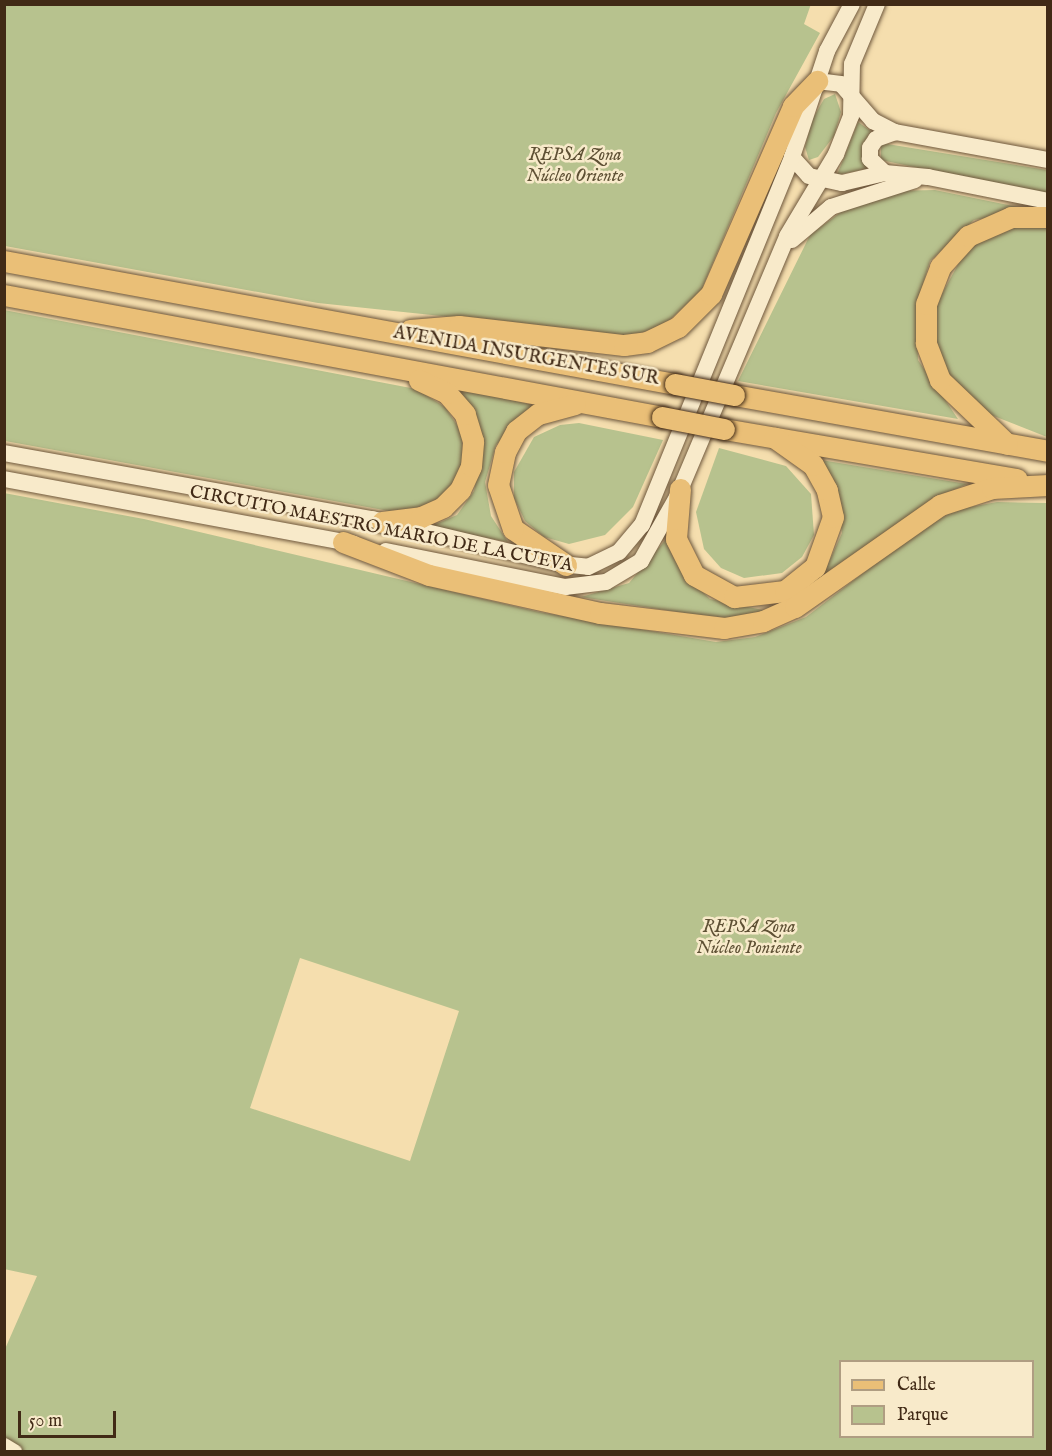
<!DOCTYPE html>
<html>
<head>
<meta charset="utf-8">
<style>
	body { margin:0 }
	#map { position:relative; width:1052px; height:1456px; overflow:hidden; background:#f5deae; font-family:"IM FELL English",serif }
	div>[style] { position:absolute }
	.green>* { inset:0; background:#b7c28e }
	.roads { filter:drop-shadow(0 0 2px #6e573c) drop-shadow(0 0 2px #6e573c) }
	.minor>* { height:16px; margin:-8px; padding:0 8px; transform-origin:8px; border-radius:8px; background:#f8eaca }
	.major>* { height:21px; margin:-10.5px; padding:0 10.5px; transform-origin:10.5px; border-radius:10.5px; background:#eabf77 }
	.bridges { filter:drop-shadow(0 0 2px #412a16) drop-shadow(0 0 2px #412a16) }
	.major-bridge>* { height:21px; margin:-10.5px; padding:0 10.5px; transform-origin:10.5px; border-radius:10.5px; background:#eabf77 }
	span { translate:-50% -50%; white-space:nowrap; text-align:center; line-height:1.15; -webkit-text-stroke:5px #f8eaca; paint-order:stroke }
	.park-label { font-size:18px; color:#5e5034; font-style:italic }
	.street-label { font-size:18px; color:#412a16 }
	.frame { position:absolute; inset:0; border:6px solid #412a16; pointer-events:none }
	.legend { position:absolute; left:839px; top:1360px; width:195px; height:78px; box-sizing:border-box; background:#f8eaca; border:2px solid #af9d82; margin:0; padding:8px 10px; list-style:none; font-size:18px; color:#412a16 }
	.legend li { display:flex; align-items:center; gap:12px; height:30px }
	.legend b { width:30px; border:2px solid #af9d82 }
	.scale { position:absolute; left:18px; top:1411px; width:98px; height:27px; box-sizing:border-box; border:3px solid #412a16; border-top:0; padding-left:8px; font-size:18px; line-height:21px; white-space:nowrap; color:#412a16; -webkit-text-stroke:4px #f8eaca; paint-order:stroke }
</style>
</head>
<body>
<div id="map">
	<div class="green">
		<div style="clip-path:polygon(811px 4px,804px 24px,820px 33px,776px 113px,701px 291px,664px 325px,632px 336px,318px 303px,5px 246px,4px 5px)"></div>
		<div style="clip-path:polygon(835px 94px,841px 112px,834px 136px,818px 157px,809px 160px,805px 147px,812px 120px,824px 99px)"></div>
		<div style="clip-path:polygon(858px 122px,871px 131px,862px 145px,866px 169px,837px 175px)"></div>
		<div style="clip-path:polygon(881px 143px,1047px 170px,1047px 195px,881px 160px)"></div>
		<div style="clip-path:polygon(935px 190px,1032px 210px,974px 220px,930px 261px,916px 307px,918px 360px,958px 419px,738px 381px,810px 235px,849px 206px,889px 191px)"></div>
		<div style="clip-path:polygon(1047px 227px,1047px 437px,981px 411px,936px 361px,931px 314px,967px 248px,1001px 228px)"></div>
		<div style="clip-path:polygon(4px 310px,416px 389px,445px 407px,461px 431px,464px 463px,446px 493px,424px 510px,389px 511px,5px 441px)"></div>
		<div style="clip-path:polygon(454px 387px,533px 405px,496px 445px,485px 482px,491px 516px,508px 542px,429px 527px,457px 515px,474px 491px,481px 455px,475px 410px)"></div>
		<div style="clip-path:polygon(579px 423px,663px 440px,633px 507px,605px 535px,569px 544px,544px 537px,525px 521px,514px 498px,514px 472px,534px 437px,560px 425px)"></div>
		<div style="clip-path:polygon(719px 448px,786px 466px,811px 494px,814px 535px,802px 557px,782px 573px,744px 578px,721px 568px,704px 549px,696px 512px)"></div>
		<div style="clip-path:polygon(821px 460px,967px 484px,932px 500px,823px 575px,842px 533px,833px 478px)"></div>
		<div style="clip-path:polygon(evenodd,4px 493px,144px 519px,539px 612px,716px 642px,755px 637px,806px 617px,923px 527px,959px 509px,997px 502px,1047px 503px,1047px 1451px,5px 1451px,5px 1349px,37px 1276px,4px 1269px,4px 493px,300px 958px,459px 1011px,410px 1161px,250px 1108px,300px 958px,4px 493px,840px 1362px,1032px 1362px,1032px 1436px,840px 1436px,840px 1362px)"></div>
		<div style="clip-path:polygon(667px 538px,680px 570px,710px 599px,773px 612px,729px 620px,581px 597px,629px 583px)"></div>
	</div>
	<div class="roads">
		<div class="minor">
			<div style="left:817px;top:81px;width:24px;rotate:7deg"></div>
			<div style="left:841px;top:84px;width:49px;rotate:49.1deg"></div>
			<div style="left:873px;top:121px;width:25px;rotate:27deg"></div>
			<div style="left:895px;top:132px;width:156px;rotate:10.4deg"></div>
			<div style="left:792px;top:157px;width:25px;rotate:48deg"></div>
			<div style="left:809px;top:176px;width:34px;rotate:12deg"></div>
			<div style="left:842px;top:183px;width:44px;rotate:-13.1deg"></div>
			<div style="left:885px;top:173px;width:43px;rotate:5.3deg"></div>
			<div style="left:928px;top:177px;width:122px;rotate:11.3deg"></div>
			<div style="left:885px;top:173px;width:21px;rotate:-137deg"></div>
			<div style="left:870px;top:159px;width:11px;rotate:-90deg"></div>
			<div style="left:870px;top:148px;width:11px;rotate:-56deg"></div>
			<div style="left:876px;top:139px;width:20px;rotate:-20deg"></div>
			<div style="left:792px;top:240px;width:51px;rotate:-40.2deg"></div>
			<div style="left:831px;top:207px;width:88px;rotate:-17.8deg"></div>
			<div style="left:4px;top:453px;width:374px;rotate:10.2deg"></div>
			<div style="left:372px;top:519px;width:194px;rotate:13.4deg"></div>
			<div style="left:561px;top:564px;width:27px;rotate:6deg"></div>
			<div style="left:588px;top:567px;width:34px;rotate:-26deg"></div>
			<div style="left:619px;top:552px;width:35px;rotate:-50deg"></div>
			<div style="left:642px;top:525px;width:397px;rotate:-67.8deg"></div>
			<div style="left:792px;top:157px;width:112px;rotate:-71.7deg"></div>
			<div style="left:827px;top:51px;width:53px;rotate:-62deg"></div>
			<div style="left:4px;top:479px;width:356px;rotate:10.5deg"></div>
			<div style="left:386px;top:551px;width:183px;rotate:11.4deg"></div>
			<div style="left:565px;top:587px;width:41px;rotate:-7deg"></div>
			<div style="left:606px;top:582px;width:41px;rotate:-31deg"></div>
			<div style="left:641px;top:561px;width:73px;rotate:-60.6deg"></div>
			<div style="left:677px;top:497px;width:283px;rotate:-67.1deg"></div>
			<div style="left:787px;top:236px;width:96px;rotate:-59.1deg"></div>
			<div style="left:836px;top:154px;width:41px;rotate:-68.5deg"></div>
			<div style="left:851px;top:116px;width:52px;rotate:-88.9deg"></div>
			<div style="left:852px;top:64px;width:65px;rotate:-67.4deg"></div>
			<div style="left:4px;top:1446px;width:12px;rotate:31deg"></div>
		</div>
		<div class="major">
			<div style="left:4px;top:261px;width:682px;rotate:10.39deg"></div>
			<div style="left:4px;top:295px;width:669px;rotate:10.5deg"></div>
			<div style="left:410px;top:330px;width:49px;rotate:-4.7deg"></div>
			<div style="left:459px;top:326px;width:166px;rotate:6.6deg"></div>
			<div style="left:624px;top:345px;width:23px;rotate:-7deg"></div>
			<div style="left:647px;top:342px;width:34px;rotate:-26deg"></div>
			<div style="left:678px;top:327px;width:47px;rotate:-45deg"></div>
			<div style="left:711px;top:294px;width:205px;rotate:-66.4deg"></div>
			<div style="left:793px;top:106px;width:35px;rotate:-46deg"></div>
			<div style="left:734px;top:395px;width:319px;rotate:10.1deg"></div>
			<div style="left:724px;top:429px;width:297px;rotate:9.7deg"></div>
			<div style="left:1007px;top:444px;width:93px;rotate:-136.3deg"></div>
			<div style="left:940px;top:380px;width:40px;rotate:-111deg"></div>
			<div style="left:926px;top:343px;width:39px;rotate:-90deg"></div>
			<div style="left:926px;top:304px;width:40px;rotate:-69deg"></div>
			<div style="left:940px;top:267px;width:42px;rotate:-47.9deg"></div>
			<div style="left:968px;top:236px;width:47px;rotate:-23.8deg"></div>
			<div style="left:1011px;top:217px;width:37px"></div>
			<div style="left:680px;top:489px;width:50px;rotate:94.6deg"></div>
			<div style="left:676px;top:539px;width:40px;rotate:63.4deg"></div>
			<div style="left:694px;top:575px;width:46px;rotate:28.8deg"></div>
			<div style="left:734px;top:597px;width:51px;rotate:-6.7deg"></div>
			<div style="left:785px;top:591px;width:38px;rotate:-39deg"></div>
			<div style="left:815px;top:567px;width:53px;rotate:-70.2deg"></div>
			<div style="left:833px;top:517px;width:28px;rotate:-103deg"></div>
			<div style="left:827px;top:490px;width:29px;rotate:-119deg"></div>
			<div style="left:813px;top:465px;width:47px;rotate:-144.6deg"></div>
			<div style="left:382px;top:522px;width:39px;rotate:-7deg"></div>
			<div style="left:421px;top:517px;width:24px;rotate:-24deg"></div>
			<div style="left:443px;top:507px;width:24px;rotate:-45deg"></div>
			<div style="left:460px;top:490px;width:26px;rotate:-65deg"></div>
			<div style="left:471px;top:466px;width:25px;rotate:-85deg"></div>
			<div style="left:473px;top:441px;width:28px;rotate:-107deg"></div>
			<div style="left:465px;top:414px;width:28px;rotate:-131deg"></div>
			<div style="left:447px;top:393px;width:31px;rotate:-155deg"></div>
			<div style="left:343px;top:542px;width:92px;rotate:21deg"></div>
			<div style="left:429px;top:575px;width:175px;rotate:12.5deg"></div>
			<div style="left:600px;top:613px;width:125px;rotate:6.9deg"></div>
			<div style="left:724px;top:628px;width:40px;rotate:-10deg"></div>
			<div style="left:763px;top:621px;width:35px;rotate:-24deg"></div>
			<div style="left:795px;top:607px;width:177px;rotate:-35.1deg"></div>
			<div style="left:940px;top:505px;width:55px;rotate:-18.1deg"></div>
			<div style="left:992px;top:488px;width:56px;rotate:-3.1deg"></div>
			<div style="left:566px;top:565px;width:64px;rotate:-145.8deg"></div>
			<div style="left:513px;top:529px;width:46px;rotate:-108.8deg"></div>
			<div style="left:498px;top:485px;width:34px;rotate:-78deg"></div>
			<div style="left:505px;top:452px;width:24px;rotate:-62deg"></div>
			<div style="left:516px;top:431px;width:28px;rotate:-38deg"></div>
			<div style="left:538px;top:414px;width:38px;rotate:-15deg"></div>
		</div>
	</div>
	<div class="bridges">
		<div class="major-bridge">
			<div style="left:675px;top:384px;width:60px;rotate:10.6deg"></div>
			<div style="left:662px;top:417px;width:63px;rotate:11deg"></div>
		</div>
	</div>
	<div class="park-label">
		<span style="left:575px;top:167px">REPSA Zona<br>Núcleo Oriente</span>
		<span style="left:749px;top:939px">REPSA Zona<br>Núcleo Poniente</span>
	</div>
	<div class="street-label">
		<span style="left:526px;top:357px;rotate:10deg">AVENIDA INSURGENTES SUR</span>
		<span style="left:381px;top:530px;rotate:11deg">CIRCUITO MAESTRO MARIO DE LA CUEVA</span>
	</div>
	<div class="frame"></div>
	<ul class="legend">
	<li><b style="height:8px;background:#eabf77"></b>Calle</li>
	<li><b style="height:16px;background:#b7c28e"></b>Parque</li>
	</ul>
	<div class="scale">50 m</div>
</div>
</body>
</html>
